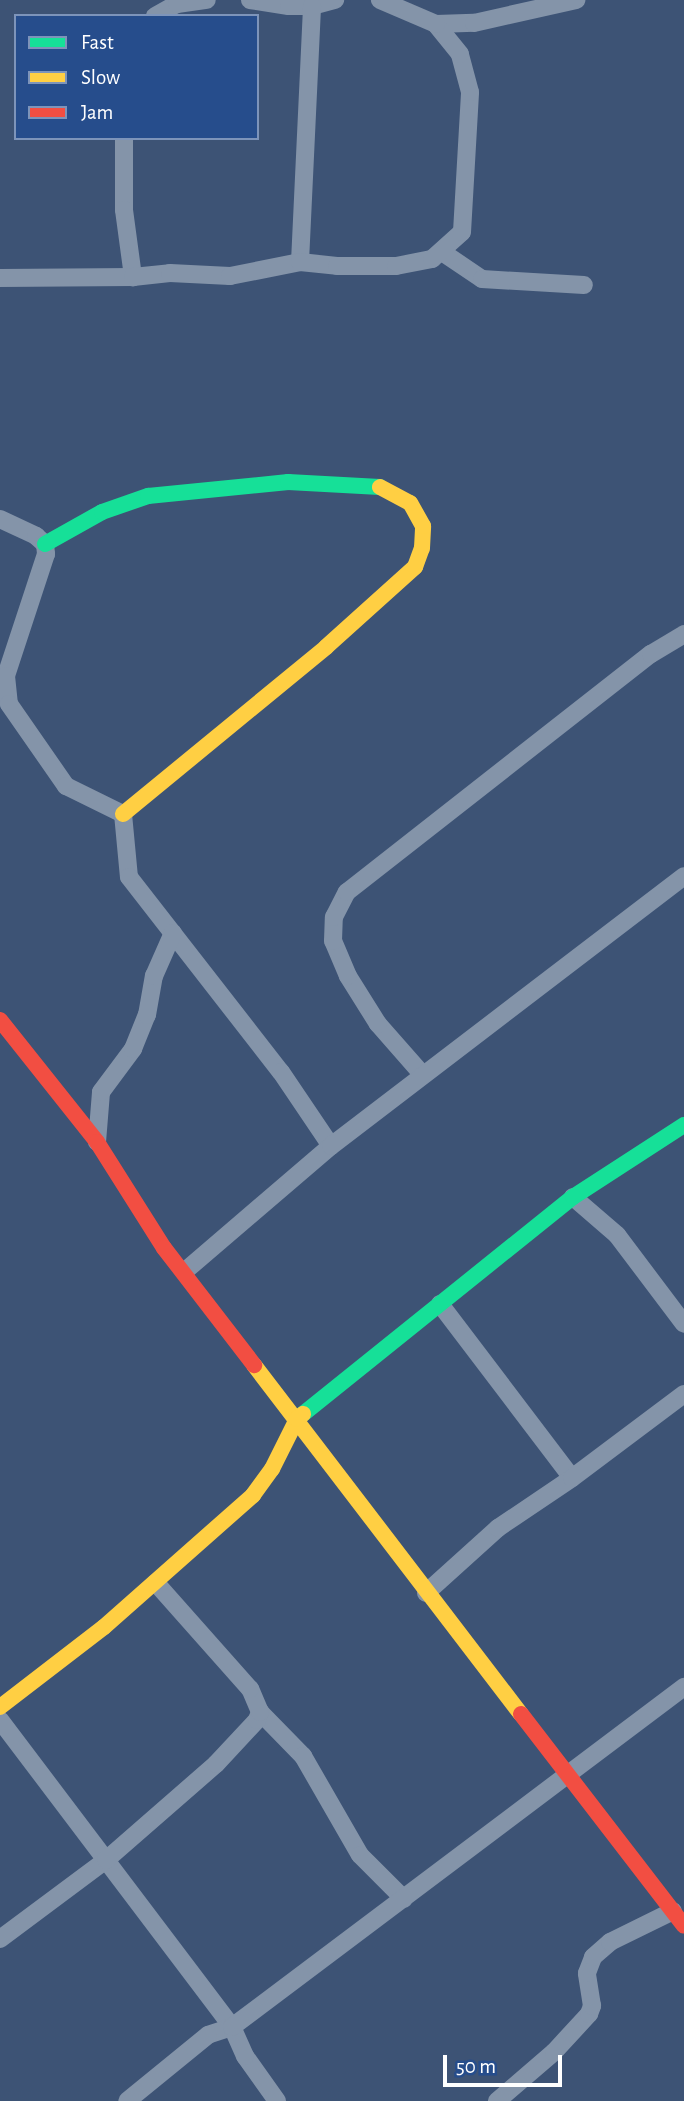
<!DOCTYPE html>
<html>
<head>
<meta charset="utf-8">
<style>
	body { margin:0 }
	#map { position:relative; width:684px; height:2101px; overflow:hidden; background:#3d5375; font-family:"Alegreya Sans",sans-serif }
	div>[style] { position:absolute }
	.street>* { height:18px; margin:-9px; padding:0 9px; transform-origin:9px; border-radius:9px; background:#8494a9 }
	.fast>* { height:16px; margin:-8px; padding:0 8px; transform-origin:8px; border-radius:8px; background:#16e098 }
	.slow>* { height:16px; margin:-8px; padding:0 8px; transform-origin:8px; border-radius:8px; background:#ffcf43 }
	.jam>* { height:16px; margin:-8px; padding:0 8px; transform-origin:8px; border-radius:8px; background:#f24e42 }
	span { translate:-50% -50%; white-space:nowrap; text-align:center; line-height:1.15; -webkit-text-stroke:6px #264d8c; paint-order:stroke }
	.legend { position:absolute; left:14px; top:14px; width:245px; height:126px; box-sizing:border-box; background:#264d8c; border:2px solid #7d94ba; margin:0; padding:9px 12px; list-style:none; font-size:21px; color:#fff }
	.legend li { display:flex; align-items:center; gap:14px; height:35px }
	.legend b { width:35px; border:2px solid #7d94ba }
	.scale { position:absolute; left:443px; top:2055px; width:119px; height:32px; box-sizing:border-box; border:4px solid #fff; border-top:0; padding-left:9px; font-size:21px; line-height:24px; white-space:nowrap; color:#fff; -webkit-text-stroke:5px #264d8c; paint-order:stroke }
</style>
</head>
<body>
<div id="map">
	<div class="street">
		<div style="left:250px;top:0;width:39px;rotate:9deg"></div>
		<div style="left:289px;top:6px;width:23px"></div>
		<div style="left:312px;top:6px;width:24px;rotate:-15deg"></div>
		<div style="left:155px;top:16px;width:25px;rotate:-29deg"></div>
		<div style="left:177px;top:4px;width:30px;rotate:-8deg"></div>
		<div style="left:436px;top:24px;width:38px;rotate:-2deg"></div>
		<div style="left:474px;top:23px;width:105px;rotate:-12.7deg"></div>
		<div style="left:124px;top:138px;width:72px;rotate:90deg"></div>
		<div style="left:124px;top:210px;width:68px;rotate:82.3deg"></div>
		<div style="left:442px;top:252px;width:48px;rotate:34deg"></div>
		<div style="left:482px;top:279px;width:102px;rotate:3.4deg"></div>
		<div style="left:300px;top:262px;width:256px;rotate:-87.3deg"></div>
		<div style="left:0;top:278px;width:133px;rotate:-0.4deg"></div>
		<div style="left:133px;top:277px;width:37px;rotate:-6deg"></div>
		<div style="left:170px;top:273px;width:60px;rotate:2.9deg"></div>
		<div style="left:230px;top:276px;width:71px;rotate:-11.3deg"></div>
		<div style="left:300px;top:262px;width:37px;rotate:6deg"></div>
		<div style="left:337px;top:266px;width:59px"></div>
		<div style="left:396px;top:266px;width:37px;rotate:-11deg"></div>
		<div style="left:432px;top:259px;width:40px;rotate:-42deg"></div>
		<div style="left:462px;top:232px;width:140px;rotate:-86.7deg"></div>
		<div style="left:470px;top:92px;width:39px;rotate:-105deg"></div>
		<div style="left:460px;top:54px;width:38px;rotate:-129deg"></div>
		<div style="left:436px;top:24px;width:61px;rotate:-156.8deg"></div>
		<div style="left:0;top:519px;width:40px;rotate:25deg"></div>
		<div style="left:36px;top:536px;width:12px;rotate:42deg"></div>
		<div style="left:45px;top:544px;width:10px;rotate:84deg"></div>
		<div style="left:46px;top:554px;width:128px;rotate:108.2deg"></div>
		<div style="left:6px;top:676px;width:28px;rotate:84deg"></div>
		<div style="left:9px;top:704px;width:100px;rotate:55.2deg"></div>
		<div style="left:66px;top:786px;width:64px;rotate:26.2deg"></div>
		<div style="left:123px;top:814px;width:63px;rotate:84.6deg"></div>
		<div style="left:129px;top:877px;width:247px;rotate:52.1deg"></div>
		<div style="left:281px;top:1072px;width:89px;rotate:56deg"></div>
		<div style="left:422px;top:1074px;width:67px;rotate:-131.3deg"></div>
		<div style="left:378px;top:1024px;width:57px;rotate:-122deg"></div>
		<div style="left:348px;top:976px;width:38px;rotate:-113deg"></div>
		<div style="left:333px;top:941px;width:24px;rotate:-88deg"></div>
		<div style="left:334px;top:917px;width:28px;rotate:-63deg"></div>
		<div style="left:347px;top:892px;width:386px;rotate:-38.1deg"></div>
		<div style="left:651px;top:654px;width:39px;rotate:-31deg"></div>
		<div style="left:97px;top:1142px;width:50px;rotate:-85.4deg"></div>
		<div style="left:101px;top:1092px;width:54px;rotate:-53.3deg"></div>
		<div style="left:133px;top:1049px;width:37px;rotate:-68deg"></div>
		<div style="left:147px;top:1015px;width:40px;rotate:-80deg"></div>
		<div style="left:154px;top:976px;width:47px;rotate:-66.2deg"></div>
		<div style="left:573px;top:1197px;width:58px;rotate:40.8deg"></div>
		<div style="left:617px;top:1235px;width:111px;rotate:53deg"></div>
		<div style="left:185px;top:1271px;width:192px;rotate:-40.6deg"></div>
		<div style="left:331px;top:1146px;width:444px;rotate:-37.4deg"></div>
		<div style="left:440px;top:1304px;width:218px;rotate:52.8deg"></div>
		<div style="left:426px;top:1593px;width:97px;rotate:-42.1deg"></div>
		<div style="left:498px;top:1528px;width:89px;rotate:-34deg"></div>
		<div style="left:572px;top:1478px;width:140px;rotate:-36.9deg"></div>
		<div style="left:260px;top:1712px;width:62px;rotate:45.7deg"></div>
		<div style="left:303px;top:1756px;width:114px;rotate:60.1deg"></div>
		<div style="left:360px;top:1855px;width:62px;rotate:45deg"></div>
		<div style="left:0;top:1720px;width:385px;rotate:52.9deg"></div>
		<div style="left:232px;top:2027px;width:25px;rotate:162deg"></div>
		<div style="left:208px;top:2035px;width:104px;rotate:140.8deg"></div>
		<div style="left:0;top:1939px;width:132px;rotate:-36.7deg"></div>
		<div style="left:106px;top:1860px;width:146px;rotate:-41.1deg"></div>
		<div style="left:216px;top:1764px;width:60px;rotate:-47deg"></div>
		<div style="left:257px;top:1720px;width:9px;rotate:-69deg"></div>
		<div style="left:260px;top:1712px;width:25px;rotate:-113deg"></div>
		<div style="left:250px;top:1689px;width:142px;rotate:-131.6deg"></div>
		<div style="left:277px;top:2101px;width:55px;rotate:-125.4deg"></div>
		<div style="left:245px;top:2056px;width:32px;rotate:-114deg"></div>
		<div style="left:232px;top:2027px;width:566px;rotate:-36.95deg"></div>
		<div style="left:497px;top:2101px;width:75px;rotate:-40.7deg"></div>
		<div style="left:554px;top:2052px;width:52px;rotate:-47.4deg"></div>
		<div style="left:589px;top:2014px;width:9px;rotate:-69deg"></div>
		<div style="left:592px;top:2006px;width:33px;rotate:-99deg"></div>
		<div style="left:587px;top:1973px;width:17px;rotate:-69deg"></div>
		<div style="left:593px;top:1957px;width:23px;rotate:-41deg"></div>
		<div style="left:610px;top:1942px;width:70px;rotate:-26.2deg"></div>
	</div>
	<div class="fast">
		<div style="left:45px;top:544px;width:65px;rotate:-29.3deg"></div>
		<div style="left:102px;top:512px;width:49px;rotate:-19.2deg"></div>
		<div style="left:148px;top:496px;width:141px;rotate:-5.7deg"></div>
		<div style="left:288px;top:482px;width:92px;rotate:3.1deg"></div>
		<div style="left:303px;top:1414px;width:346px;rotate:-38.8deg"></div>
		<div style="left:573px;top:1197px;width:132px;rotate:-33deg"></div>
	</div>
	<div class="slow">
		<div style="left:123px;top:814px;width:263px;rotate:-39.4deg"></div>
		<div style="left:326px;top:647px;width:120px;rotate:-42deg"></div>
		<div style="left:415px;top:567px;width:20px;rotate:-70deg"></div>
		<div style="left:422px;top:548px;width:22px;rotate:-87deg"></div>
		<div style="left:423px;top:526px;width:26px;rotate:-119deg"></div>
		<div style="left:410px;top:503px;width:34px;rotate:-152deg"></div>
		<div style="left:254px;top:1365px;width:439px;rotate:52.6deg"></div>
		<div style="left:0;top:1707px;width:131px;rotate:-37.6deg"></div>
		<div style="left:104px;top:1627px;width:199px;rotate:-41.5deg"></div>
		<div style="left:253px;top:1495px;width:32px;rotate:-54deg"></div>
		<div style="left:272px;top:1469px;width:56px;rotate:-63.4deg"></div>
		<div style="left:297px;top:1419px;width:8px;rotate:-40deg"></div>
	</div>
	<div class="jam">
		<div style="left:0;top:1020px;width:156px;rotate:51.5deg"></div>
		<div style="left:97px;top:1142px;width:125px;rotate:57.7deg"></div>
		<div style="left:164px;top:1248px;width:148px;rotate:52.4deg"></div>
		<div style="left:521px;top:1714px;width:267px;rotate:52.4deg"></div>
	</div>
	<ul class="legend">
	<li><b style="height:9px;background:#16e098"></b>Fast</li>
	<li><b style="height:9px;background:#ffcf43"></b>Slow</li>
	<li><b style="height:9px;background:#f24e42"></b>Jam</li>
	</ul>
	<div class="scale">50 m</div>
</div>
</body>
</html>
